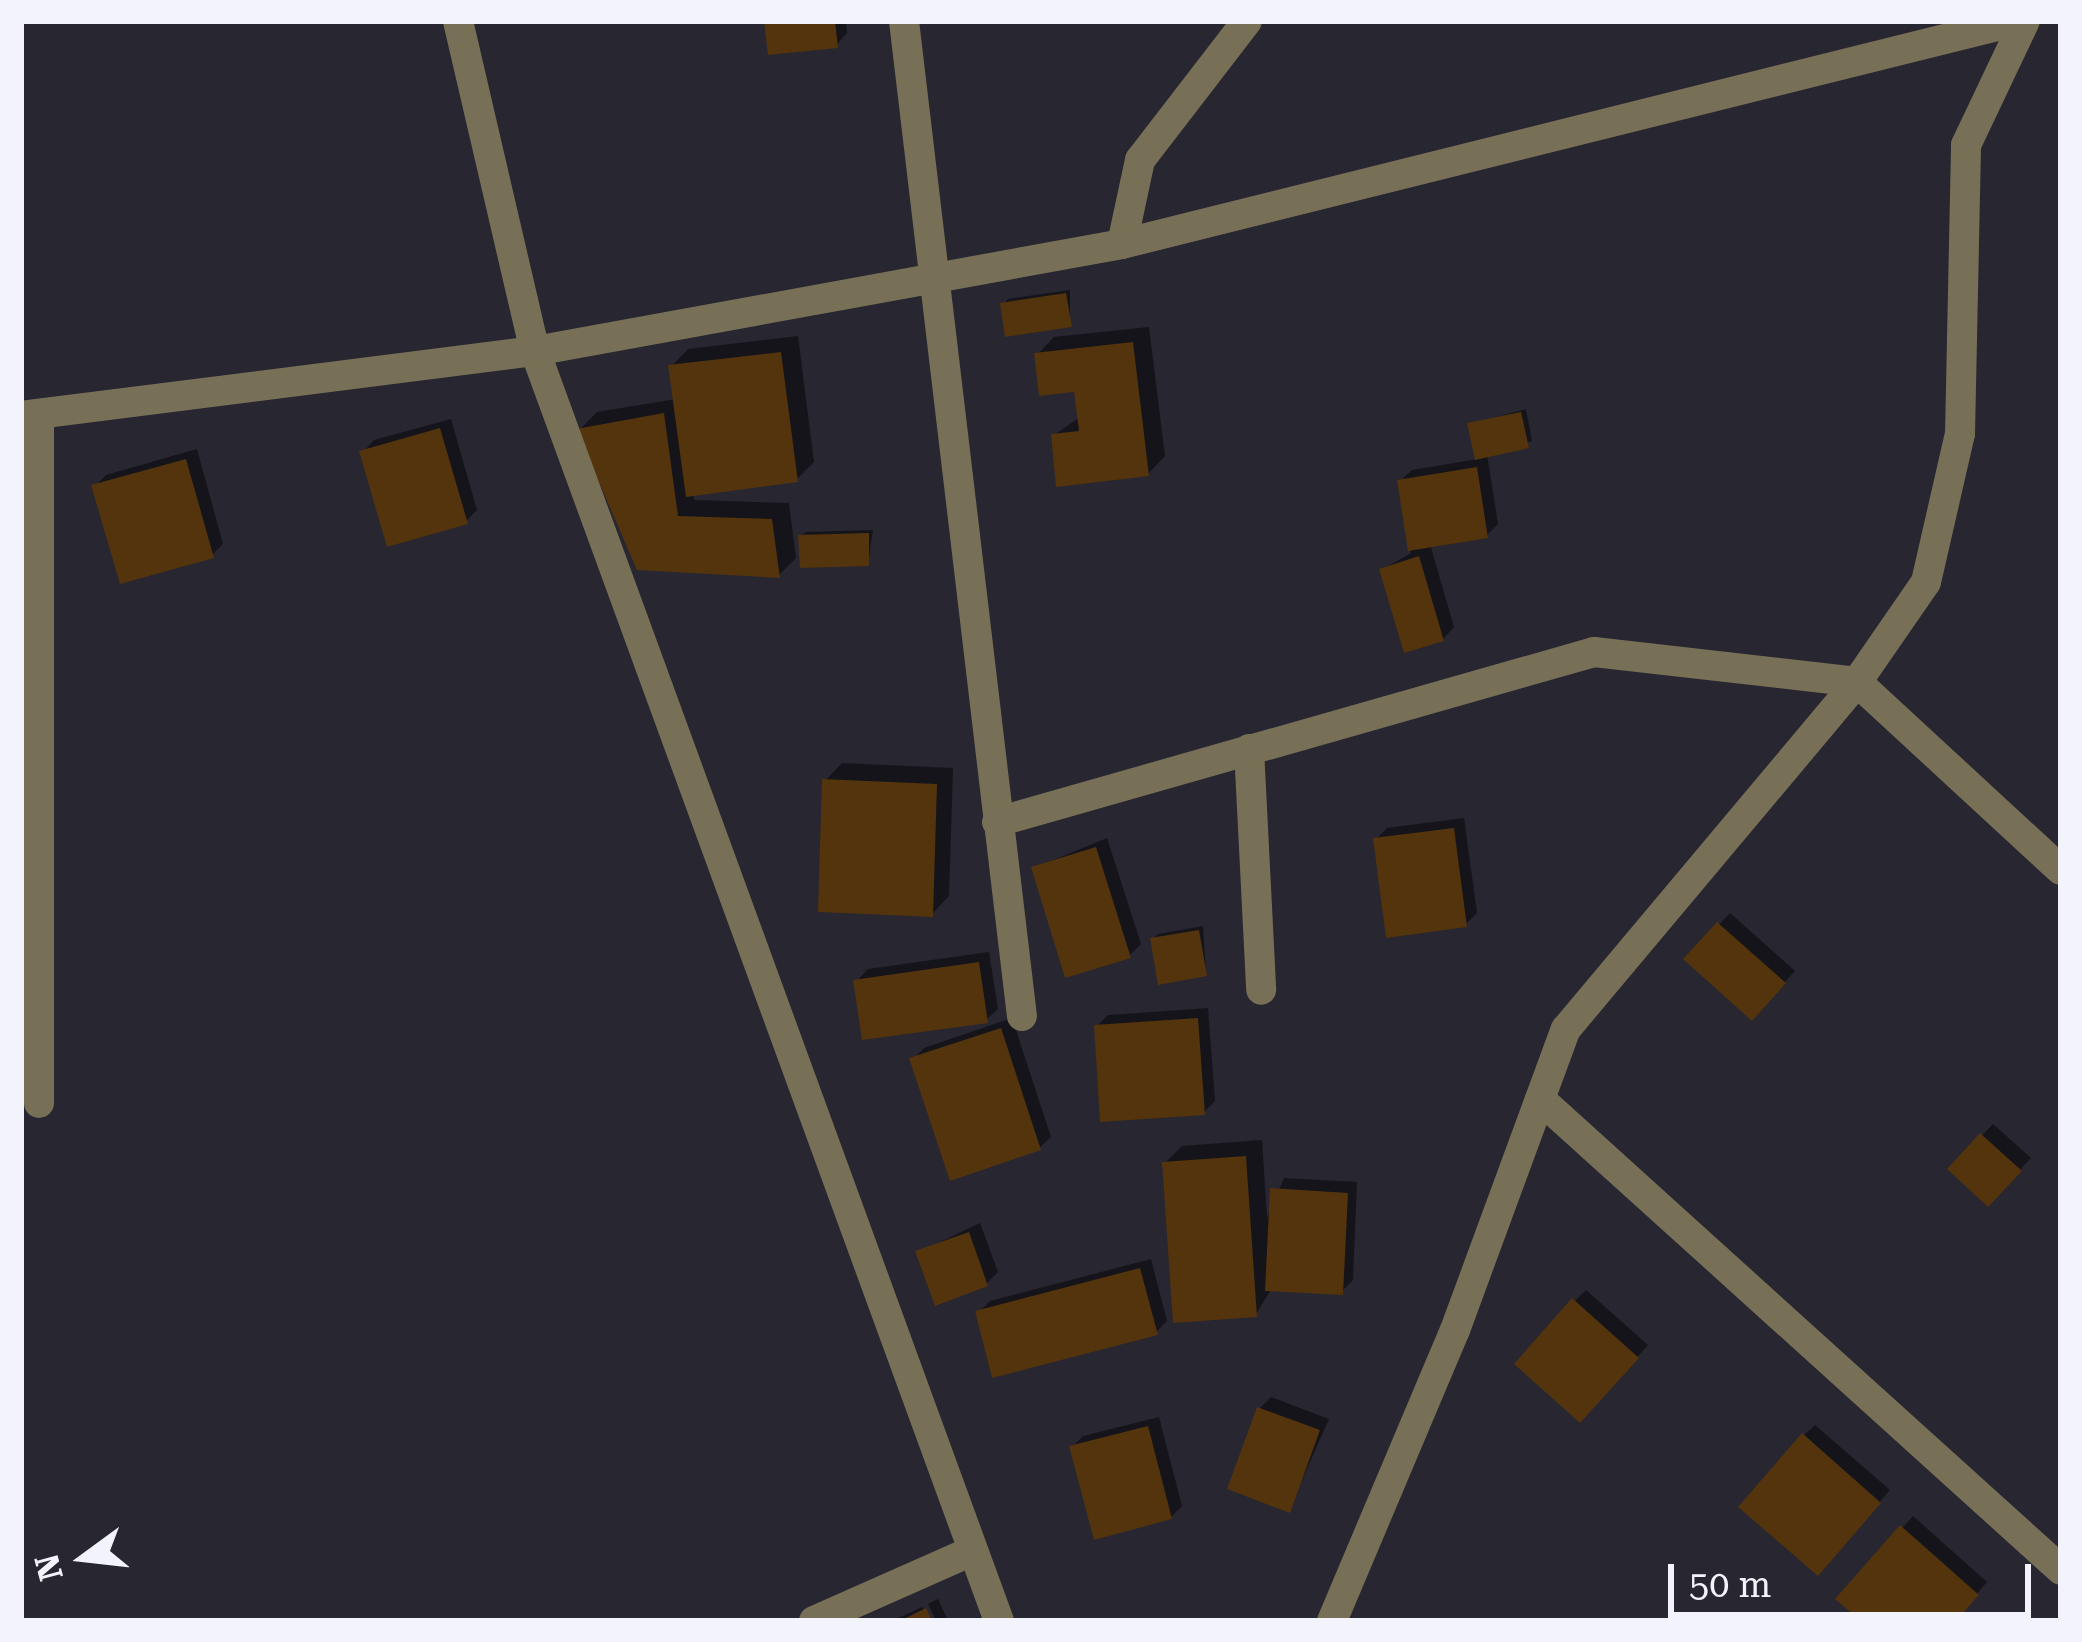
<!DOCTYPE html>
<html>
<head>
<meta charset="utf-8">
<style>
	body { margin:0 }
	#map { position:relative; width:2082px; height:1642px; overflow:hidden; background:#272631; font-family:"Roboto Serif",serif }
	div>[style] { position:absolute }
	.shadow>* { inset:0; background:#0007 }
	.building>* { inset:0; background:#53340d }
	.minor>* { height:30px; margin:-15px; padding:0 15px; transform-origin:15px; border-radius:15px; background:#777056 }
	span { translate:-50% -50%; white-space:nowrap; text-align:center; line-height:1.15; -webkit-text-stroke:12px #272631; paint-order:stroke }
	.frame { position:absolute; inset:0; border:24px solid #f3f3fb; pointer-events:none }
	.north { position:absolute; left:24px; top:1498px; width:120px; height:120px; -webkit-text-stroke:9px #272631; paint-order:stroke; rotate:255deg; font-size:33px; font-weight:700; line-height:48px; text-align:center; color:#f3f3fb }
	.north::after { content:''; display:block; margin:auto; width:42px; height:54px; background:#f3f3fb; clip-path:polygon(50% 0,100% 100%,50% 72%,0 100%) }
	.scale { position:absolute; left:1668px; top:1564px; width:363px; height:54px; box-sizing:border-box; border:6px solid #f3f3fb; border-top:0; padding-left:15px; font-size:36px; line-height:42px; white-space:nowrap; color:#f3f3fb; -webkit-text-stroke:9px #272631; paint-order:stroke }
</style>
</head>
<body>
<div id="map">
	<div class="shadow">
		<div style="clip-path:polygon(767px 21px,846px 21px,847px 33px,836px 45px)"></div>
		<div style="clip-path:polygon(1070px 290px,1070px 324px,1004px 304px,1008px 299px)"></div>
		<div style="clip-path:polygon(1149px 327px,1165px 456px,1148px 474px,1054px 435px,1080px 417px,1077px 388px,1037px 355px,1054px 337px)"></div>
		<div style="clip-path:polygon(798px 336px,814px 462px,797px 479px,693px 493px,694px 500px,789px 503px,796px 558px,779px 575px,639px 567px,580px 429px,597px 412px,676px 399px,671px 367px,688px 349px)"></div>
		<div style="clip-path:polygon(1526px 409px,1532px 441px,1487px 454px,1498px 524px,1487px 535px,1430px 544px,1454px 627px,1443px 639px,1383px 569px,1411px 553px,1400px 481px,1412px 470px,1478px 459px,1471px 424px)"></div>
		<div style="clip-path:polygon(451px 419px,477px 510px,466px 521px,363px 452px,374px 440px)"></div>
		<div style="clip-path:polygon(197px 449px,223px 544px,212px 555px,95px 486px,106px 475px)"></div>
		<div style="clip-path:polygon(873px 530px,868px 563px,801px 536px,806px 532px)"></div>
		<div style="clip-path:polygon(842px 763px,953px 768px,949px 896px,932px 914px,825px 781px)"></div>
		<div style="clip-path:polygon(1464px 818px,1477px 913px,1466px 924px,1376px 839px,1387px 828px)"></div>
		<div style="clip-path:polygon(1107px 838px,1141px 944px,1130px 955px,1034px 868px)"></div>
		<div style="clip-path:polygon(1730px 913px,1795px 971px,1763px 1006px,1687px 959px)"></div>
		<div style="clip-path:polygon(1203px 926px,1206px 973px,1153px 939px,1158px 934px)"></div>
		<div style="clip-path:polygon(989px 952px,998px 1009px,986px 1020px,857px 981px,868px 969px)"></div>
		<div style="clip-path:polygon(1208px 1008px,1215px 1101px,1204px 1112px,1097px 1026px,1108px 1015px)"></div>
		<div style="clip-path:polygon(1012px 1018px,1051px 1137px,1039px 1148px,913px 1059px,924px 1048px)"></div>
		<div style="clip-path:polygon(1993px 1124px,2031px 1158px,1988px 1203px,1951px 1169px)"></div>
		<div style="clip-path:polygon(1262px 1140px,1267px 1218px,1284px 1178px,1357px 1182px,1353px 1280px,1341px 1292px,1272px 1288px,1256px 1314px,1165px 1163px,1182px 1146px)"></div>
		<div style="clip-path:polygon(980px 1223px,998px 1272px,987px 1283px,919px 1252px)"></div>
		<div style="clip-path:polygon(1151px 1259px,1167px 1321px,1156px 1332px,979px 1312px,990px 1301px)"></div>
		<div style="clip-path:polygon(1586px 1290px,1648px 1345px,1591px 1408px,1575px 1301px)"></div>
		<div style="clip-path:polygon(1271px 1397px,1329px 1419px,1289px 1509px,1260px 1408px)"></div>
		<div style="clip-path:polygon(1159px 1417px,1182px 1506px,1171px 1517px,1072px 1447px,1083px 1436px)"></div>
		<div style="clip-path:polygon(1815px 1425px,1890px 1490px,1829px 1561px,1804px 1435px)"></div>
		<div style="clip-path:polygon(1913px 1516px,1987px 1582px,1954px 1621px,1865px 1621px,1840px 1598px)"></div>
		<div style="clip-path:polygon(938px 1599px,948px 1621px,936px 1621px,928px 1604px)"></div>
		<div style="clip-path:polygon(922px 1607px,929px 1621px,892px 1621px)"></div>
	</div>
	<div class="building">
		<div style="clip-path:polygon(764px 21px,835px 21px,838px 48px,768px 55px)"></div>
		<div style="clip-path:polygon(1066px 293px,1072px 327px,1005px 337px,1000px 303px)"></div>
		<div style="clip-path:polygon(1133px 342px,1149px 476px,1056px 487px,1051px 434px,1079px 431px,1074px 392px,1039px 396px,1034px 353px)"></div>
		<div style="clip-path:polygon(781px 352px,798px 482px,686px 497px,668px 365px)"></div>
		<div style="clip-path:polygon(1521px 412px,1529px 448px,1475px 460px,1467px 423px)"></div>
		<div style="clip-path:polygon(664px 413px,678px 516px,772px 519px,780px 578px,637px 570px,576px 429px)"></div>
		<div style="clip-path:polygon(440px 428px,468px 524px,387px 547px,359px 451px)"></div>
		<div style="clip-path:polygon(186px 459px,214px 558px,120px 584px,91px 485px)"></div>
		<div style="clip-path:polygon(1477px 467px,1488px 538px,1408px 551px,1397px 480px)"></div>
		<div style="clip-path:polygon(869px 533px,869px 566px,800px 568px,798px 535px)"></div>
		<div style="clip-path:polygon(1419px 556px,1444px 641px,1404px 653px,1379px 569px)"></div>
		<div style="clip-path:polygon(822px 779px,937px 784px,933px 917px,818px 912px)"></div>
		<div style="clip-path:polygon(1454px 828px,1467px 927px,1386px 938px,1373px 838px)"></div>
		<div style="clip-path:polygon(1096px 847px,1131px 958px,1065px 978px,1031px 867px)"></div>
		<div style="clip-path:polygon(1717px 922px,1786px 983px,1752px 1021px,1683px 959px)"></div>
		<div style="clip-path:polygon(1199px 930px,1207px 976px,1158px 985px,1150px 938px)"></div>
		<div style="clip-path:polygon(979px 962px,988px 1023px,862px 1040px,853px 980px)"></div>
		<div style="clip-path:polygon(1198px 1018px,1205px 1115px,1100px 1122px,1094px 1025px)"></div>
		<div style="clip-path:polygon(1001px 1028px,1041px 1150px,950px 1181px,909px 1058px)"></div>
		<div style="clip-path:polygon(1980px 1133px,2022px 1171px,1988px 1207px,1947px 1169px)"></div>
		<div style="clip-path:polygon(1246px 1156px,1257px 1317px,1173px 1323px,1162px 1162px)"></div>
		<div style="clip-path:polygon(1270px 1188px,1348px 1193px,1343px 1295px,1265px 1291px)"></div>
		<div style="clip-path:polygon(969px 1232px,988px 1286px,935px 1306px,915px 1251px)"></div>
		<div style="clip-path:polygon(1140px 1268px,1158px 1335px,992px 1378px,975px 1311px)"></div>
		<div style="clip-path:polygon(1572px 1298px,1639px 1358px,1580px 1423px,1514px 1364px)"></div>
		<div style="clip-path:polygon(1257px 1407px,1320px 1430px,1290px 1513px,1227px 1489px)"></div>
		<div style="clip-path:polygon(1148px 1426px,1172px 1519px,1094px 1540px,1069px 1446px)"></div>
		<div style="clip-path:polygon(1802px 1433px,1881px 1503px,1818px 1576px,1738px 1507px)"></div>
		<div style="clip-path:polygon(1900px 1525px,1979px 1595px,1956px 1621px,1861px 1621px,1835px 1599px)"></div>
		<div style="clip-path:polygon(926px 1608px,932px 1621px,900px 1621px)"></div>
	</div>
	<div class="minor">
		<div style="left:458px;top:21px;width:339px;rotate:76.9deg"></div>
		<div style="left:535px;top:351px;width:1352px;rotate:69.93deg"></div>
		<div style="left:904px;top:21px;width:1002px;rotate:83.24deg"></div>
		<div style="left:1122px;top:244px;width:86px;rotate:-77.9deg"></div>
		<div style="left:1140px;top:160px;width:175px;rotate:-52.4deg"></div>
		<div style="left:21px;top:416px;width:518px;rotate:-7.21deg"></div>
		<div style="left:535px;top:351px;width:597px;rotate:-10.33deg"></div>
		<div style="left:1122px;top:244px;width:922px;rotate:-13.99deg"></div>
		<div style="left:1249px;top:749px;width:241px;rotate:87.1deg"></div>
		<div style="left:997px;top:822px;width:621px;rotate:-15.89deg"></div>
		<div style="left:1594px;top:652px;width:265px;rotate:6.5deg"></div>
		<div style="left:1857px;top:682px;width:277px;rotate:42.7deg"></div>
		<div style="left:1540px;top:1099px;width:702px;rotate:42.11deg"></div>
		<div style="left:39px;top:1103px;width:689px;rotate:-90deg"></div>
		<div style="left:814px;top:1621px;width:171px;rotate:-23.9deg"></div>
		<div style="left:1332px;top:1621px;width:316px;rotate:-67.1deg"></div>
		<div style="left:1455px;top:1330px;width:321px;rotate:-69.8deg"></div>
		<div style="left:1566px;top:1029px;width:453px;rotate:-50deg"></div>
		<div style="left:1857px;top:682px;width:121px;rotate:-55.4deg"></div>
		<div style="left:1926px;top:582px;width:152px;rotate:-77.1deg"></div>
		<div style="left:1960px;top:434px;width:289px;rotate:-88.8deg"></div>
		<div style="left:1966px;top:145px;width:137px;rotate:-64.6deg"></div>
	</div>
	<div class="frame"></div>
	<div class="north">N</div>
	<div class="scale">50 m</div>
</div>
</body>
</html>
